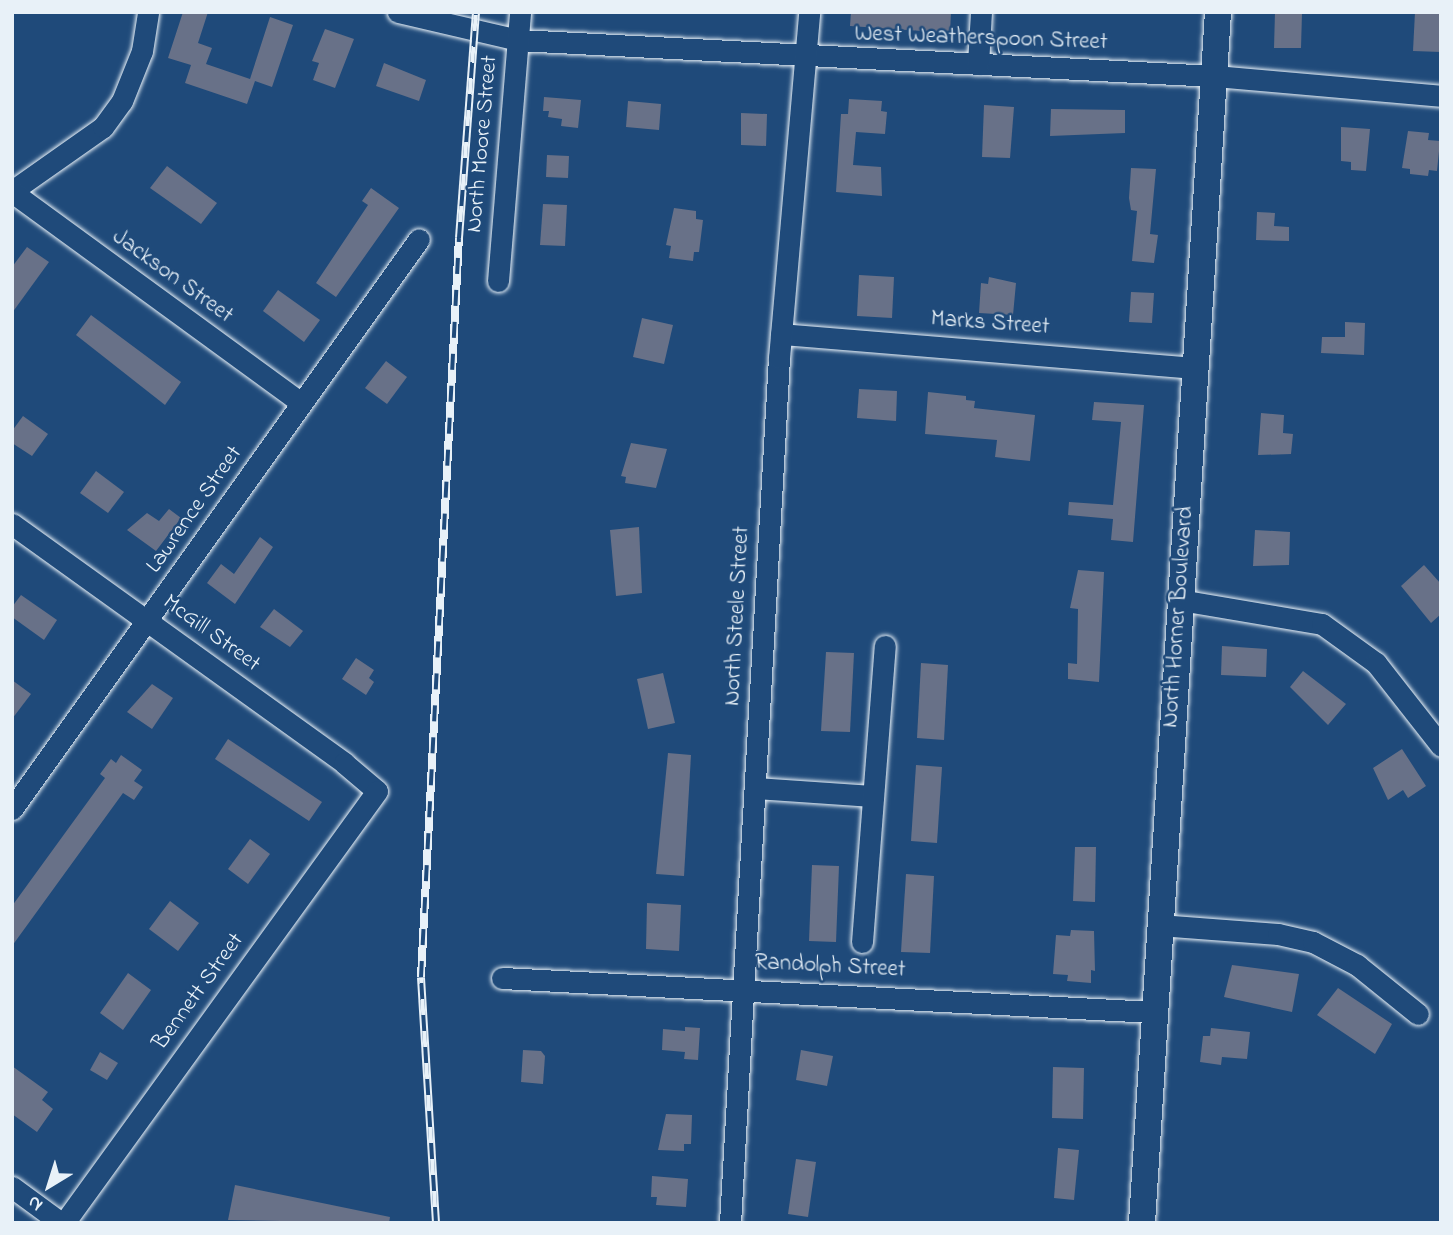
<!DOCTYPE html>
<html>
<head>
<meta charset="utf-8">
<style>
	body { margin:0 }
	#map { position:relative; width:1453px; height:1235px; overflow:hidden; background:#1f4a7a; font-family:"Indie Flower",sans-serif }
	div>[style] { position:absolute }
	.building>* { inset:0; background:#687188 }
	.roads { filter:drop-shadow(0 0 2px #e8f1f8) drop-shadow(0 0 2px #e8f1f8) }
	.minor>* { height:21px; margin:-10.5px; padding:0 10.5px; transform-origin:10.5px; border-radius:10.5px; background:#1f4a7a }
	.major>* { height:26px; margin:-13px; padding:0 13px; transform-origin:13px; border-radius:13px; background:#1f4a7a }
	.rail>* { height:8px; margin-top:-4px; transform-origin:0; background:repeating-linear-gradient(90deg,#1f4a7a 0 16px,#e8f1f8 0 32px); box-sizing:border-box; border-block:2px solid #e8f1f8 }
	span { translate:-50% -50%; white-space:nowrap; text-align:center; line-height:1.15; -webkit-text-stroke:5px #1f4a7a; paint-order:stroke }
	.street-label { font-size:23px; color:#e8f1f8 }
	.frame { position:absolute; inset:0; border:14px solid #e8f1f8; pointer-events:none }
	.north { position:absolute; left:14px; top:1151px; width:70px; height:70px; -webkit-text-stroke:5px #1f4a7a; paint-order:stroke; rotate:218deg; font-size:19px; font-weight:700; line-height:28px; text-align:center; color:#e8f1f8 }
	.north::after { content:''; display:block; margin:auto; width:24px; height:32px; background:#e8f1f8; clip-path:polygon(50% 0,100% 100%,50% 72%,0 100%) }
</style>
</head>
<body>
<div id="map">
	<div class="building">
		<div style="clip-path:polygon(183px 12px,208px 12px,198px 43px,212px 48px,206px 64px,250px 79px,270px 17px,293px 25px,272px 87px,255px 81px,247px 104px,185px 83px,191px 65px,168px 58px)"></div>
		<div style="clip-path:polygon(851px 12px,951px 12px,950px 33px,850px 26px)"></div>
		<div style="clip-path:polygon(1275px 12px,1302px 13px,1301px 48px,1274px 48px)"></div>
		<div style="clip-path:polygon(1415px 12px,1441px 12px,1441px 52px,1413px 51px)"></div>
		<div style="clip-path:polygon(325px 29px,354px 39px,335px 88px,313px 80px,319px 63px,312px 61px)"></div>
		<div style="clip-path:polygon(384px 63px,426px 80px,419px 101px,376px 86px)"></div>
		<div style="clip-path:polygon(544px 97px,581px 100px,578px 128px,561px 126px,562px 119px,548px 117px,549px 111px,543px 111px)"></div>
		<div style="clip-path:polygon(849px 99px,882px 101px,881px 111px,887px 112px,885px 134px,856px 132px,853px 165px,881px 167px,882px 196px,836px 192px,841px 114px,848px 114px)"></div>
		<div style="clip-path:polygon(628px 101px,661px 104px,659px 130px,626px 127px)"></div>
		<div style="clip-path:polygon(984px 105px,1014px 107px,1010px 158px,982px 157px)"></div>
		<div style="clip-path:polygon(1051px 109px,1125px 110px,1125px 133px,1050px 136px)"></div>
		<div style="clip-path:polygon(741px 113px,767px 114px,766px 146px,741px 145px)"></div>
		<div style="clip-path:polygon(1341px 127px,1370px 129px,1366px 171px,1351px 170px,1351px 162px,1341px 161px)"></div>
		<div style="clip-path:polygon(1408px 131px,1429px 133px,1428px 140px,1440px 141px,1437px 171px,1429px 170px,1428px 176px,1410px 174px,1410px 169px,1402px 168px)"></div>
		<div style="clip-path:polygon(547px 155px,569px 156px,568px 178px,546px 177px)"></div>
		<div style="clip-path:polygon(167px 166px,217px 203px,201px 224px,150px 188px)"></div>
		<div style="clip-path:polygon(1131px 168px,1156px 169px,1150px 234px,1158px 235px,1154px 263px,1132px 261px,1137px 211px,1131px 210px,1129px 198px)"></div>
		<div style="clip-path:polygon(371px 188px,399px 208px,336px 297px,316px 283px,368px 205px,362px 201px)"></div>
		<div style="clip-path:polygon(543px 204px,567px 205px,565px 246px,540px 245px)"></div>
		<div style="clip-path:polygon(674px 208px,696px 211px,696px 219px,703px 220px,699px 252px,694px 252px,693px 261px,669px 258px,671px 246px,666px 245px)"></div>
		<div style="clip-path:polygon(1257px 212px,1275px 213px,1274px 226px,1289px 227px,1289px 241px,1256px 240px)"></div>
		<div style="clip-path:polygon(27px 247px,49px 262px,12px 313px,12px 267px)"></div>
		<div style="clip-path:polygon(859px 275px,894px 277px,892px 318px,857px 316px)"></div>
		<div style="clip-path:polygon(989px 277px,1016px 283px,1013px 315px,979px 313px,981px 283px,988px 284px)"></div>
		<div style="clip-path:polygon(278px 290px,320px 320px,304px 342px,263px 311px)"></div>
		<div style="clip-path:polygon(1131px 292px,1154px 293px,1152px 323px,1129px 322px)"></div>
		<div style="clip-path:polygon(91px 315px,181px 382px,165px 405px,76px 335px)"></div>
		<div style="clip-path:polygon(642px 318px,673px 325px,664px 364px,633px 357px)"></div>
		<div style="clip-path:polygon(1345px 322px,1365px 323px,1364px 355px,1321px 353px,1322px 337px,1345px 337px)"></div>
		<div style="clip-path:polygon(386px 361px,407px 377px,387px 404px,365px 388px)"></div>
		<div style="clip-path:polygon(859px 389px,897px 391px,896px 421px,857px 418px)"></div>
		<div style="clip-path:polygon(928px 392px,966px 396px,966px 400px,975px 401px,974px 408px,1035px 415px,1030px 461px,995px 457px,997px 440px,925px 434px)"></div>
		<div style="clip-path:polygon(1094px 402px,1144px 405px,1133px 542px,1111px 540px,1113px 519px,1068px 515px,1069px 502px,1113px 505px,1121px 422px,1092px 420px)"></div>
		<div style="clip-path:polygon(1261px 413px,1284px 415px,1283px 433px,1293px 434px,1291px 454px,1258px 455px)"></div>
		<div style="clip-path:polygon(23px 416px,48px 434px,32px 456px,12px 443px,12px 431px)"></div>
		<div style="clip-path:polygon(631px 443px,667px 449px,656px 488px,625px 483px,626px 477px,621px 476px)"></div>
		<div style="clip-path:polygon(96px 471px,124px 492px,108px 513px,80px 493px)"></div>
		<div style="clip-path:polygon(169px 509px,181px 518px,156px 551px,127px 530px,147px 513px,159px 521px)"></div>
		<div style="clip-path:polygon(639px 527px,642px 593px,616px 596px,610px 530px)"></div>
		<div style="clip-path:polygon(1255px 530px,1290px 532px,1289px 565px,1253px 566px)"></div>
		<div style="clip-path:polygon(260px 537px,273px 547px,235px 604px,207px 583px,221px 564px,234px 574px)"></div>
		<div style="clip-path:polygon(1424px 565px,1441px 584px,1441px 614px,1431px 623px,1401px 586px)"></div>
		<div style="clip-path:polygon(1078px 570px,1104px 572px,1099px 682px,1068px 679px,1068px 663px,1077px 664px,1078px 609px,1070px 608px)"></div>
		<div style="clip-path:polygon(21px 595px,57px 620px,44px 640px,12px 617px,12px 607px)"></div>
		<div style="clip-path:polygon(274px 609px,303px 631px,290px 647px,260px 627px)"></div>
		<div style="clip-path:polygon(1222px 646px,1267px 649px,1266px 677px,1221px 675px)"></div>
		<div style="clip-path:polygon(826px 652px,854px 653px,850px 732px,821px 731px)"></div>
		<div style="clip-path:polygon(356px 658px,374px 670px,369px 678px,374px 682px,366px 695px,342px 679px)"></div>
		<div style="clip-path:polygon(921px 663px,948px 665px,944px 740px,917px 738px)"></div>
		<div style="clip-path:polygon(1303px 671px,1346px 704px,1328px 725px,1290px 687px)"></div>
		<div style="clip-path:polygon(663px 673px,675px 723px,648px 729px,637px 679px)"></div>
		<div style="clip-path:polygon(12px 680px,31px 694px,12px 719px)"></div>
		<div style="clip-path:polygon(152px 684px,173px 698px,152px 729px,127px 712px)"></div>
		<div style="clip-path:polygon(228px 739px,322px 802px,309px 821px,215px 759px)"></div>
		<div style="clip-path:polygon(1402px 749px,1426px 786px,1408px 798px,1403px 790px,1388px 800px,1373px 768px)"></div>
		<div style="clip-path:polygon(668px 753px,691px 755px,684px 876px,656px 874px)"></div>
		<div style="clip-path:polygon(121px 755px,142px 770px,134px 781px,143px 787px,134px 800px,123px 793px,12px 946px,12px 906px,105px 778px,100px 774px,111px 759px,116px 763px)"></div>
		<div style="clip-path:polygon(916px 765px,942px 767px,937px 843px,911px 841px)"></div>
		<div style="clip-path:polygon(250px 839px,270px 854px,248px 884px,228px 869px)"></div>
		<div style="clip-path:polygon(1075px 847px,1096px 847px,1095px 902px,1073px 901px)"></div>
		<div style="clip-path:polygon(812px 865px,839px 866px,836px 942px,809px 941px)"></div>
		<div style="clip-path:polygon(906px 874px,934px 876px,930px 953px,901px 952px)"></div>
		<div style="clip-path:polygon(170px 901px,199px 923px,178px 951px,149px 929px)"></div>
		<div style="clip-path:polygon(647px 903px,681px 905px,679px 951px,646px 949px)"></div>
		<div style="clip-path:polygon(1071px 930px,1094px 931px,1095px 971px,1091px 970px,1091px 983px,1067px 981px,1068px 975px,1053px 974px,1056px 935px,1070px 936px)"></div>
		<div style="clip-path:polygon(1232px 965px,1299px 974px,1292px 1012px,1224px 997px)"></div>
		<div style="clip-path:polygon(128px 973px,151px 990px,123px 1030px,100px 1013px)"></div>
		<div style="clip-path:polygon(1338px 988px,1392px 1024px,1375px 1054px,1317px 1015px)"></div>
		<div style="clip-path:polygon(685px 1027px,700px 1028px,698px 1060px,684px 1059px,685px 1052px,662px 1050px,663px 1029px,685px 1031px)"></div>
		<div style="clip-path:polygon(1211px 1028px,1250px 1032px,1247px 1059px,1222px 1057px,1221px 1065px,1200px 1062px,1203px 1036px,1210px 1036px)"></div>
		<div style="clip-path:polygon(523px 1050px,541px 1051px,545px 1056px,543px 1084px,521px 1082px)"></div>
		<div style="clip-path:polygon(801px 1050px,833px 1056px,827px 1086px,796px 1080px)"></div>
		<div style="clip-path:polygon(100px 1052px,118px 1063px,107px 1080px,90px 1070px)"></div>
		<div style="clip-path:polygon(12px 1066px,48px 1092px,42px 1100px,53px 1109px,37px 1132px,12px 1114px)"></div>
		<div style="clip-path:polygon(1053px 1067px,1084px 1068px,1083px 1119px,1052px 1118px)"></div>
		<div style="clip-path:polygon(666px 1114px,692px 1115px,691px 1144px,684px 1144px,684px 1151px,658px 1150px)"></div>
		<div style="clip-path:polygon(1058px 1148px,1079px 1150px,1074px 1200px,1054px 1198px)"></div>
		<div style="clip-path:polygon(796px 1159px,816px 1162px,808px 1217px,788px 1214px)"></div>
		<div style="clip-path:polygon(652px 1176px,688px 1179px,686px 1207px,656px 1205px,657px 1197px,651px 1197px)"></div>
		<div style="clip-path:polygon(235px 1185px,390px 1217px,389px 1223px,228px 1220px)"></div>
	</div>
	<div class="roads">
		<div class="minor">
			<div style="left:398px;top:12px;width:123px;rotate:13.1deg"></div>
			<div style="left:518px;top:40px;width:697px;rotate:2.96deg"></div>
			<div style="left:1214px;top:76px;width:228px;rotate:5deg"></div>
			<div style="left:978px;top:64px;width:52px;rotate:-86.7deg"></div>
			<div style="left:12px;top:191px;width:111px;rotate:-35.1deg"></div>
			<div style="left:103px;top:127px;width:32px;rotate:-54deg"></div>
			<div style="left:122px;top:101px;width:54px;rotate:-68.2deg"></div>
			<div style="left:142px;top:51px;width:39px;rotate:-81deg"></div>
			<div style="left:12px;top:192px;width:358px;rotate:36.1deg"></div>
			<div style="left:498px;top:281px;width:270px;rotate:-85.3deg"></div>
			<div style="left:781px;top:334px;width:414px;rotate:4.7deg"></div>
			<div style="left:12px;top:524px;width:409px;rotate:35.7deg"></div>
			<div style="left:344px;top:763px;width:43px;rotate:40.3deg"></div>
			<div style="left:377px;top:791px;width:533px;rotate:125.92deg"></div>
			<div style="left:1180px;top:600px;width:144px;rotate:9.6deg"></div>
			<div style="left:1322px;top:624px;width:67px;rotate:35.8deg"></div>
			<div style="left:1376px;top:663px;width:105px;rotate:51.9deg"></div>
			<div style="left:755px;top:788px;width:118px;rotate:3.9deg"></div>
			<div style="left:12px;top:809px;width:700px;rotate:-54.47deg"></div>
			<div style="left:1159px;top:925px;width:119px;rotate:4.3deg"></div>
			<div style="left:1278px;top:934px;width:36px;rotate:13deg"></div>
			<div style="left:1313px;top:942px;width:50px;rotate:27.6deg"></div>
			<div style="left:1357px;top:965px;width:78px;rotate:38.8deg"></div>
			<div style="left:862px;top:942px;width:297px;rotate:-85.6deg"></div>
			<div style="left:502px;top:978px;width:653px;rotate:2.99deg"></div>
			<div style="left:12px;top:1187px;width:61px;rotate:36.3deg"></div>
			<div style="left:730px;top:1223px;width:866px;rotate:-86.76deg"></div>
			<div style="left:779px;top:358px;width:347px;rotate:-85deg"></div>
		</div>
		<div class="major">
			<div style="left:1142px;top:1223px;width:1213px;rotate:-86.41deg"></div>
		</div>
	</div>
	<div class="rail">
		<div style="left:436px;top:1223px;width:246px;rotate:-93.5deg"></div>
		<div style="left:421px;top:977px;width:740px;rotate:-87.06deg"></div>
		<div style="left:459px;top:238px;width:227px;rotate:-85.7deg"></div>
	</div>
	<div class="street-label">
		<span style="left:981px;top:39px;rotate:2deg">West Weatherspoon Street</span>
		<span style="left:483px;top:144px;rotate:-85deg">North Moore Street</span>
		<span style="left:172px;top:277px;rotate:36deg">Jackson Street</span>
		<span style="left:990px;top:324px;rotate:4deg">Marks Street</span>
		<span style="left:195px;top:510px;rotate:-55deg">Lawrence Street</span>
		<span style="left:738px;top:616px;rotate:-87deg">North Steele Street</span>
		<span style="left:1179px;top:617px;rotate:-86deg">North Horner Boulevard</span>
		<span style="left:211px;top:634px;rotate:36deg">McGill Street</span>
		<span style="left:830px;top:967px;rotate:3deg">Randolph Street</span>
		<span style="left:199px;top:992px;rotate:-54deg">Bennett Street</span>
	</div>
	<div class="frame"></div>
	<div class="north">N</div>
</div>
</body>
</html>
